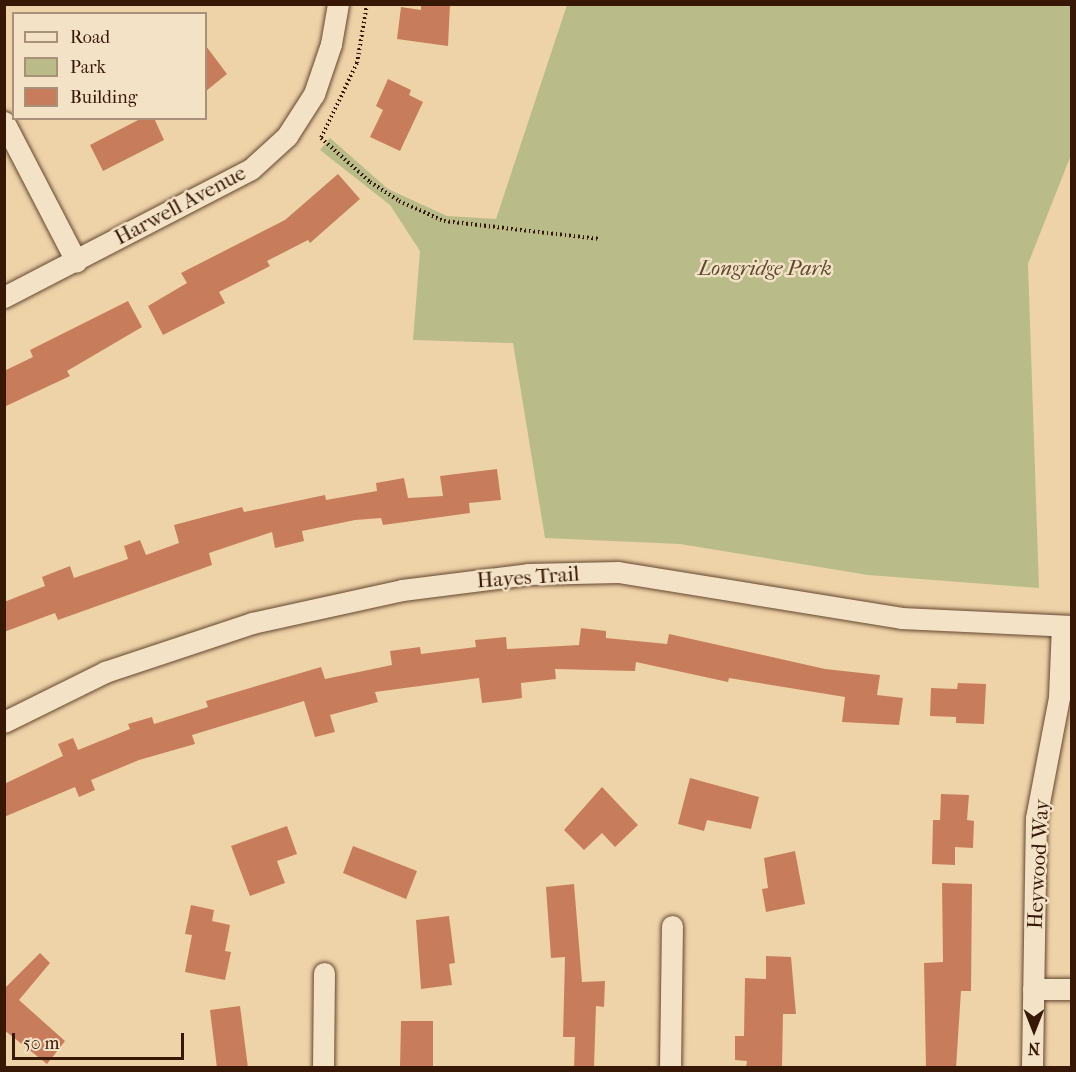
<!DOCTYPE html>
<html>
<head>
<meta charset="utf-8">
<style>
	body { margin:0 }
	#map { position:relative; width:1076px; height:1072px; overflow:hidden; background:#eed3a9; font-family:"IM FELL French Canon",serif }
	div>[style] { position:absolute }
	.green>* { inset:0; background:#b9bc88 }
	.building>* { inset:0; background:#c77d5b }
	.path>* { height:4px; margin-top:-2px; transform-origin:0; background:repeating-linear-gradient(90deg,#371806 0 1.5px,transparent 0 4.5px) }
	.roads { filter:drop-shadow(0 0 2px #65472f) drop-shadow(0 0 2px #65472f) }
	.minor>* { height:21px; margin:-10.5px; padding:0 10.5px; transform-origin:10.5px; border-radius:10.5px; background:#f4e2c7 }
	span { translate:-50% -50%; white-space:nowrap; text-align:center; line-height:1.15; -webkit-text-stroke:5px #f4e2c7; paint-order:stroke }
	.street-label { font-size:21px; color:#371806 }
	.park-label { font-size:21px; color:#5e492d; font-style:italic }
	.frame { position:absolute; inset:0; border:6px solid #371806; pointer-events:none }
	.legend { position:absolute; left:12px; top:12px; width:195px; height:108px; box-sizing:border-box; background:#f4e2c7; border:2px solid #a8917a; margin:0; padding:8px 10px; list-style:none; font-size:18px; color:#371806 }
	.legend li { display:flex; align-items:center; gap:12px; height:30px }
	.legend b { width:30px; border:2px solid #a8917a }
	.north { position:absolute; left:1004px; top:1000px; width:60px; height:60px; -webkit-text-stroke:4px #f4e2c7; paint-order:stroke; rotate:180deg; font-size:16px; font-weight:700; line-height:24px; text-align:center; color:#371806 }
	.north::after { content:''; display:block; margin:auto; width:21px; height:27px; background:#371806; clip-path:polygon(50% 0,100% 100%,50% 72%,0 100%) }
	.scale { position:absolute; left:12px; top:1033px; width:172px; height:27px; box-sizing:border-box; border:3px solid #371806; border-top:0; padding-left:8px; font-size:18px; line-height:21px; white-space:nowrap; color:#371806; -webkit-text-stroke:4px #f4e2c7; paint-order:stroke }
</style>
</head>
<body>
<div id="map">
	<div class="green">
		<div style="clip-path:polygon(567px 5px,1071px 5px,1071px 155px,1028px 264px,1039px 588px,868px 575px,680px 544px,545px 538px,513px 343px,413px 340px,420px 251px,390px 205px,320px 150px,330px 138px,388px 189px,447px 216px,496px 219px)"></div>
	</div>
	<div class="building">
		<div style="clip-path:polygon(421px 4px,450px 4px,448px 46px,397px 39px,401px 7px,421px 10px)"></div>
		<div style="clip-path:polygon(206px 46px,227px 74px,206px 91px)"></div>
		<div style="clip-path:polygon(388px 79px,411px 90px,409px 95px,423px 102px,400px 151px,370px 137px,383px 110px,376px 106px)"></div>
		<div style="clip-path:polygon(142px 118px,154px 118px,164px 140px,103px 171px,90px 145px)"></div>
		<div style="clip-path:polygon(338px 174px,360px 199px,310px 243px,308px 240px,267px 261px,270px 266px,219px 292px,225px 303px,163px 335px,148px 306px,187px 283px,181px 273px,285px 220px)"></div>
		<div style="clip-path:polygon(128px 301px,142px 327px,67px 371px,70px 376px,4px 407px,4px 371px,33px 357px,30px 350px)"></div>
		<div style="clip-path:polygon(497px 469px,501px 500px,469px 503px,470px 513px,383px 525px,381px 518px,355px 520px,302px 531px,304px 541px,275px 548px,272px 532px,209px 553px,212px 565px,58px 620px,55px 613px,4px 632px,4px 602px,45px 586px,42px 577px,70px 566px,74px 578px,128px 559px,124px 546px,140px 540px,146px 555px,179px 543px,174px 525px,242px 507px,244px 512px,325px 495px,326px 500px,377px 491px,376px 483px,404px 478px,408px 498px,443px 496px,440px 476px)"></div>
		<div style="clip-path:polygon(581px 628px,606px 631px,606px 638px,667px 644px,669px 634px,825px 669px,880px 675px,877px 695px,903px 698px,899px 725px,842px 722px,845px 697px,729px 678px,728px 682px,636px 662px,635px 671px,555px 669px,556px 679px,521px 683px,522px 698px,509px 700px,482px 703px,479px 678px,375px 692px,378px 702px,330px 715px,335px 732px,315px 737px,304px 701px,192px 735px,195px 744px,139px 760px,91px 780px,95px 790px,79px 797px,75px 787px,4px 817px,4px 784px,63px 756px,58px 744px,73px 738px,78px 750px,130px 729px,128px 724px,152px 717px,154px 724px,208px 707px,206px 701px,321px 667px,325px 679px,392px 665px,390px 651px,420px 647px,421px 654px,476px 647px,475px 640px,506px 637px,507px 649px,579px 645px)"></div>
		<div style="clip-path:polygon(958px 683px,986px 684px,984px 724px,956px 723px,956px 717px,930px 716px,931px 688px,957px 689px)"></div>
		<div style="clip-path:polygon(690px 778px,759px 797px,751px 829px,707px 820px,704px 831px,678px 824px)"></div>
		<div style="clip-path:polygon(602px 787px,638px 825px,615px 847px,602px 833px,584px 850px,564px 830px)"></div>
		<div style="clip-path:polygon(941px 794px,969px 795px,967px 820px,974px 821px,973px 848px,955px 847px,955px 865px,932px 864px,933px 820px,940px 820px)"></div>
		<div style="clip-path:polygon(287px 826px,297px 854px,277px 861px,285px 883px,250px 896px,231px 846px)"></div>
		<div style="clip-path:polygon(353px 846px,417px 871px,406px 899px,343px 873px)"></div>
		<div style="clip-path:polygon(795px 851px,805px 904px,766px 912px,762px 889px,768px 888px,764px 858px)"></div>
		<div style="clip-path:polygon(942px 883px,972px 884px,971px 991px,961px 991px,956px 1068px,926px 1068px,924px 963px,943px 962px)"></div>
		<div style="clip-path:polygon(574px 884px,582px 982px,605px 981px,604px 1007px,596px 1006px,594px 1068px,574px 1068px,575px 1037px,563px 1037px,565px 957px,551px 958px,546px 887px)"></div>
		<div style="clip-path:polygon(191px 905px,214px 910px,212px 921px,230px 925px,225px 951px,231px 952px,225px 980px,185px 972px,192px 935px,185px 934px)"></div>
		<div style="clip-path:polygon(449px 916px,455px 963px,449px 964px,452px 985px,421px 989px,416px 920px)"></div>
		<div style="clip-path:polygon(40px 953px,50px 963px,19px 1000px,65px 1041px,47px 1064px,4px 1030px,4px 989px)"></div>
		<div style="clip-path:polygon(766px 956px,791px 957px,796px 1014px,783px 1014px,782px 1068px,746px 1068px,747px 1061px,735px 1060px,735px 1036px,744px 1036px,745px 978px,766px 979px)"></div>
		<div style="clip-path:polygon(240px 1006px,248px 1068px,217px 1068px,210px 1010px)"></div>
		<div style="clip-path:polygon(401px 1021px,433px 1021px,433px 1068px,400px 1068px)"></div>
	</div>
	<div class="path">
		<div style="left:367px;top:4px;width:60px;rotate:99.6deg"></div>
		<div style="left:357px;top:63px;width:83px;rotate:115.6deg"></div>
		<div style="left:321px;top:138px;width:66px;rotate:41.9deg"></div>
		<div style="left:370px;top:182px;width:35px;rotate:33deg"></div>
		<div style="left:399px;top:201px;width:49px;rotate:24deg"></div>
		<div style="left:444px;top:221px;width:157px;rotate:6.6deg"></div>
	</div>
	<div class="roads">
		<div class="minor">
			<div style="left:4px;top:122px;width:157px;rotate:62.6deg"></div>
			<div style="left:4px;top:297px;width:278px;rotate:-27.4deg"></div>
			<div style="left:251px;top:169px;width:49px;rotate:-42.5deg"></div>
			<div style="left:287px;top:136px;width:50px;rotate:-57.3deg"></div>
			<div style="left:314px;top:94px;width:53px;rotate:-71.2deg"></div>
			<div style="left:331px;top:44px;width:41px;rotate:-80.1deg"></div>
			<div style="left:4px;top:722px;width:113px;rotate:-26.3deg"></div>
			<div style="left:105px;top:672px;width:155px;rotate:-18.4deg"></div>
			<div style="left:252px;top:623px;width:154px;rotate:-12.4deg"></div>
			<div style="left:402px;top:590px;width:127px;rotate:-7.2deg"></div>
			<div style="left:528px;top:574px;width:90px;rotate:-1.3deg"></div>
			<div style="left:618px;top:572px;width:287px;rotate:9.2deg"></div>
			<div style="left:901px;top:618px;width:171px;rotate:2.7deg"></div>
			<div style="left:1033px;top:989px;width:39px"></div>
			<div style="left:323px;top:1068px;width:95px;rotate:-89.4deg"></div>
			<div style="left:670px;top:1068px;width:142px;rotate:-89.2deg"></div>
			<div style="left:1032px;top:1068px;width:250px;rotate:-89.1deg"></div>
			<div style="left:1036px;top:818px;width:123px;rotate:-79.2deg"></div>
			<div style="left:1059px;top:697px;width:71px;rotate:-87.6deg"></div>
		</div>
	</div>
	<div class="street-label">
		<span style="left:180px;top:205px;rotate:-28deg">Harwell Avenue</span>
		<span style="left:528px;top:577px;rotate:-4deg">Hayes Trail</span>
		<span style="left:1038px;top:864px;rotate:-87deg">Heywood Way</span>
	</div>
	<div class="park-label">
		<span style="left:765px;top:268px">Longridge Park</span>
	</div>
	<div class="frame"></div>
	<ul class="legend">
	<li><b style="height:8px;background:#f4e2c7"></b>Road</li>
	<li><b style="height:16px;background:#b9bc88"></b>Park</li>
	<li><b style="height:16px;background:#c77d5b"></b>Building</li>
	</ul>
	<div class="north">N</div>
	<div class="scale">50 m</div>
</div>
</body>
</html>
